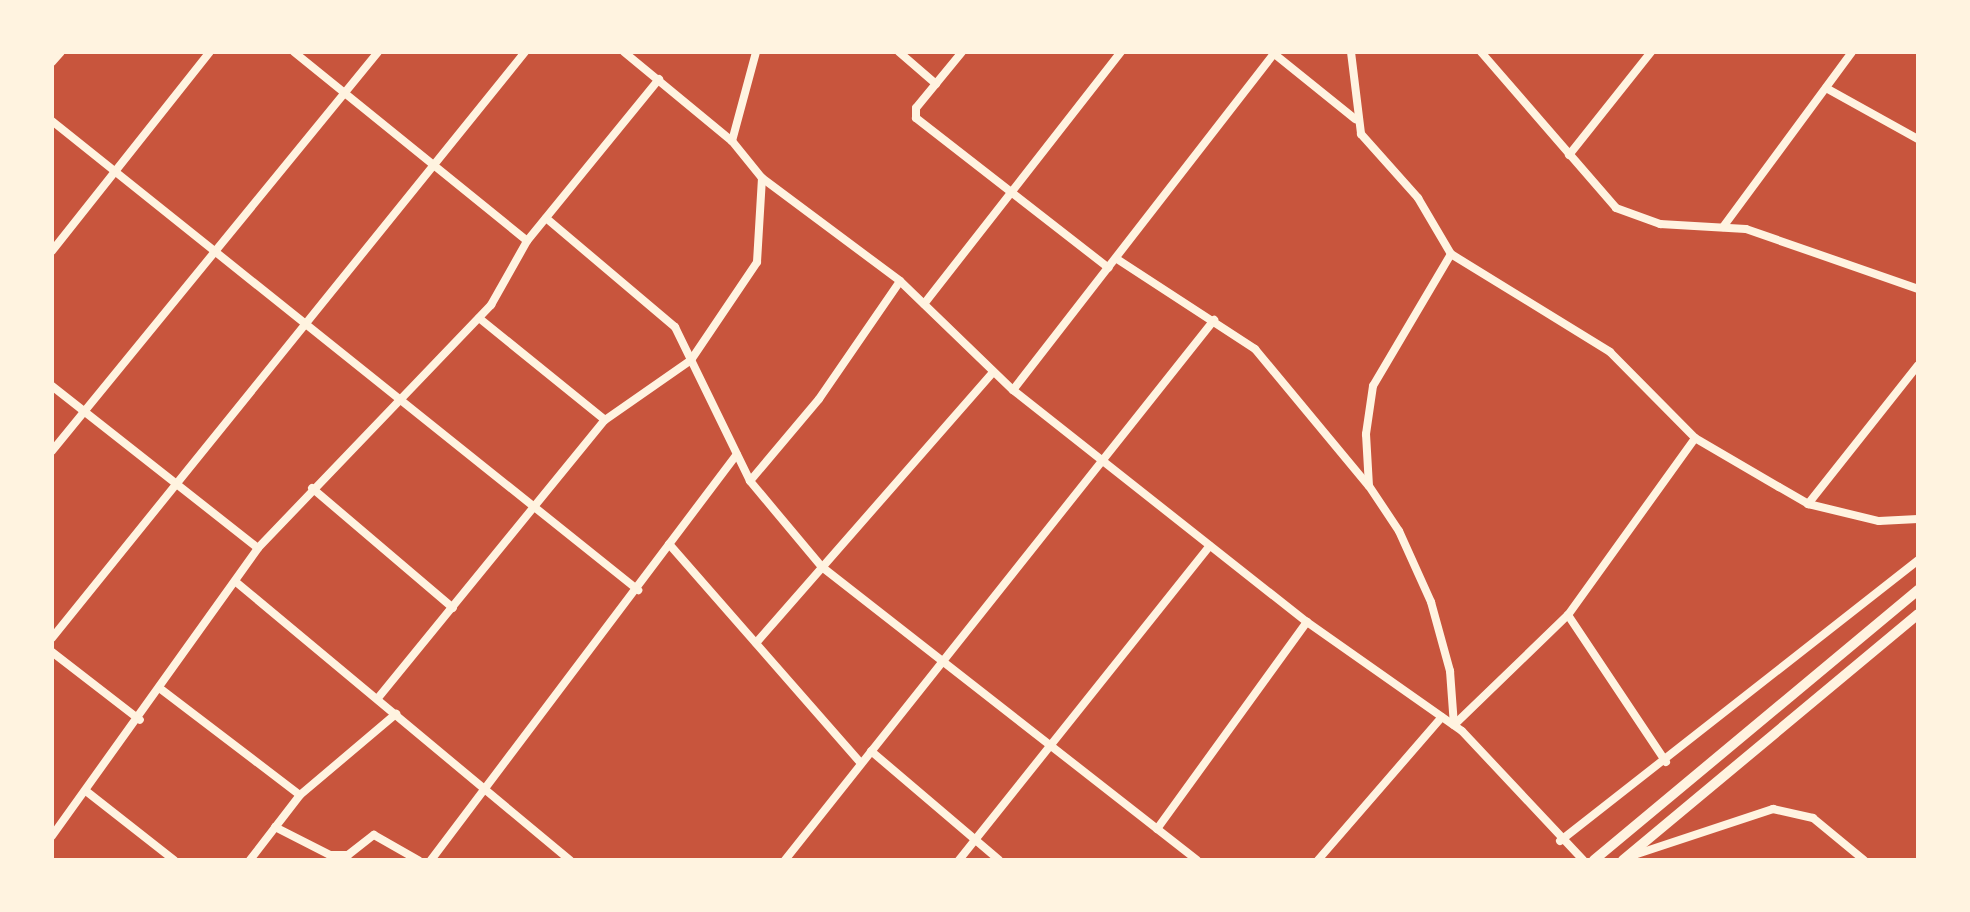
<!DOCTYPE html>
<html>
<head>
<meta charset="utf-8">
<style>
	body { margin:0 }
	#map { position:relative; width:1970px; height:912px; overflow:hidden; background:#c8553d; font-family:"Public Sans",sans-serif }
	div>[style] { position:absolute }
	.minor>* { height:8px; margin:-4px; padding:0 4px; transform-origin:4px; border-radius:4px; background:#fff3e0 }
	.tertiary>* { height:10px; margin:-5px; padding:0 5px; transform-origin:5px; border-radius:5px; background:#fff3e0 }
	span { translate:-50% -50%; white-space:nowrap; text-align:center; line-height:1.15; -webkit-text-stroke:8px #fff3e0; paint-order:stroke }
	.frame { position:absolute; inset:0; border:54px solid #fff3e0; pointer-events:none }
</style>
</head>
<body>
<div id="map">
	<div class="minor">
		<div style="left:294px;top:52px;width:300px;rotate:39deg"></div>
		<div style="left:624px;top:52px;width:140px;rotate:39.5deg"></div>
		<div style="left:732px;top:141px;width:48px;rotate:51deg"></div>
		<div style="left:762px;top:178px;width:172px;rotate:36.7deg"></div>
		<div style="left:900px;top:281px;width:157px;rotate:44deg"></div>
		<div style="left:1013px;top:390px;width:375px;rotate:38.3deg"></div>
		<div style="left:1307px;top:622px;width:189px;rotate:35.1deg"></div>
		<div style="left:1462px;top:731px;width:177px;rotate:46.8deg"></div>
		<div style="left:899px;top:52px;width:49px;rotate:40.9deg"></div>
		<div style="left:962px;top:52px;width:72px;rotate:129.4deg"></div>
		<div style="left:916px;top:108px;width:10px;rotate:90deg"></div>
		<div style="left:916px;top:118px;width:244px;rotate:37.9deg"></div>
		<div style="left:1272px;top:52px;width:107px;rotate:38.9deg"></div>
		<div style="left:1351px;top:52px;width:83px;rotate:83deg"></div>
		<div style="left:1361px;top:134px;width:86px;rotate:48.3deg"></div>
		<div style="left:1418px;top:198px;width:65px;rotate:59.5deg"></div>
		<div style="left:1451px;top:254px;width:153px;rotate:120.6deg"></div>
		<div style="left:1373px;top:386px;width:49px;rotate:98.3deg"></div>
		<div style="left:1366px;top:434px;width:52px;rotate:86.7deg"></div>
		<div style="left:1369px;top:486px;width:54px;rotate:56.3deg"></div>
		<div style="left:1399px;top:531px;width:78px;rotate:65.7deg"></div>
		<div style="left:1431px;top:602px;width:72px;rotate:74.6deg"></div>
		<div style="left:1450px;top:671px;width:54px;rotate:85.8deg"></div>
		<div style="left:1481px;top:52px;width:206px;rotate:49.1deg"></div>
		<div style="left:1616px;top:208px;width:47px;rotate:20deg"></div>
		<div style="left:1660px;top:224px;width:86px;rotate:3.3deg"></div>
		<div style="left:1746px;top:229px;width:182px;rotate:19.2deg"></div>
		<div style="left:52px;top:62px;width:13px;rotate:-48deg"></div>
		<div style="left:1826px;top:88px;width:105px;rotate:29deg"></div>
		<div style="left:52px;top:121px;width:751px;rotate:38.67deg"></div>
		<div style="left:732px;top:141px;width:92px;rotate:-74.9deg"></div>
		<div style="left:1569px;top:155px;width:132px;rotate:-51.5deg"></div>
		<div style="left:546px;top:218px;width:169px;rotate:40.2deg"></div>
		<div style="left:675px;top:327px;width:171px;rotate:64deg"></div>
		<div style="left:750px;top:481px;width:112px;rotate:50.1deg"></div>
		<div style="left:822px;top:567px;width:476px;rotate:38deg"></div>
		<div style="left:1723px;top:227px;width:217px;rotate:-53.6deg"></div>
		<div style="left:52px;top:251px;width:254px;rotate:-51.6deg"></div>
		<div style="left:1451px;top:254px;width:187px;rotate:31.6deg"></div>
		<div style="left:1610px;top:352px;width:121px;rotate:45.3deg"></div>
		<div style="left:1695px;top:438px;width:97px;rotate:30.3deg"></div>
		<div style="left:1779px;top:487px;width:34px;rotate:30deg"></div>
		<div style="left:1808px;top:504px;width:73px;rotate:13.5deg"></div>
		<div style="left:1879px;top:521px;width:39px;rotate:-3deg"></div>
		<div style="left:1117px;top:259px;width:165px;rotate:33.1deg"></div>
		<div style="left:1255px;top:349px;width:177px;rotate:50.3deg"></div>
		<div style="left:924px;top:304px;width:320px;rotate:-52deg"></div>
		<div style="left:479px;top:318px;width:162px;rotate:39deg"></div>
		<div style="left:52px;top:386px;width:262px;rotate:38.2deg"></div>
		<div style="left:1013px;top:390px;width:426px;rotate:-52.2deg"></div>
		<div style="left:52px;top:451px;width:515px;rotate:-50.75deg"></div>
		<div style="left:750px;top:481px;width:107px;rotate:-49.9deg"></div>
		<div style="left:819px;top:399px;width:143px;rotate:-55.5deg"></div>
		<div style="left:312px;top:488px;width:185px;rotate:40.4deg"></div>
		<div style="left:1808px;top:504px;width:177px;rotate:-51.6deg"></div>
		<div style="left:669px;top:544px;width:291px;rotate:48.8deg"></div>
		<div style="left:236px;top:582px;width:435px;rotate:39.8deg"></div>
		<div style="left:52px;top:638px;width:753px;rotate:-51.09deg"></div>
		<div style="left:756px;top:643px;width:360px;rotate:-48.8deg"></div>
		<div style="left:52px;top:652px;width:111px;rotate:37.7deg"></div>
		<div style="left:162px;top:690px;width:173px;rotate:37.3deg"></div>
		<div style="left:378px;top:698px;width:359px;rotate:-50.8deg"></div>
		<div style="left:605px;top:420px;width:105px;rotate:-34.9deg"></div>
		<div style="left:691px;top:360px;width:118px;rotate:-56deg"></div>
		<div style="left:757px;top:262px;width:84px;rotate:-86.6deg"></div>
		<div style="left:1454px;top:725px;width:158px;rotate:-44deg"></div>
		<div style="left:871px;top:751px;width:168px;rotate:40.4deg"></div>
		<div style="left:1666px;top:762px;width:177px;rotate:-123.7deg"></div>
		<div style="left:1568px;top:615px;width:218px;rotate:-54.3deg"></div>
		<div style="left:86px;top:791px;width:112px;rotate:38.1deg"></div>
		<div style="left:275px;top:827px;width:62px;rotate:27deg"></div>
		<div style="left:330px;top:855px;width:18px"></div>
		<div style="left:348px;top:855px;width:33px;rotate:-38deg"></div>
		<div style="left:374px;top:835px;width:51px;rotate:29.6deg"></div>
		<div style="left:1157px;top:829px;width:256px;rotate:-54.1deg"></div>
		<div style="left:52px;top:836px;width:354px;rotate:-54.4deg"></div>
		<div style="left:258px;top:548px;width:337px;rotate:-46.2deg"></div>
		<div style="left:491px;top:305px;width:73px;rotate:-60.6deg"></div>
		<div style="left:527px;top:241px;width:209px;rotate:-50.8deg"></div>
		<div style="left:1560px;top:841px;width:455px;rotate:-38.1deg"></div>
		<div style="left:1631px;top:856px;width:150px;rotate:-18.3deg"></div>
		<div style="left:1773px;top:809px;width:41px;rotate:12.7deg"></div>
		<div style="left:1813px;top:818px;width:66px;rotate:39.5deg"></div>
		<div style="left:250px;top:860px;width:82px;rotate:-52.4deg"></div>
		<div style="left:300px;top:795px;width:126px;rotate:-40.2deg"></div>
		<div style="left:431px;top:860px;width:508px;rotate:-52.99deg"></div>
		<div style="left:785px;top:860px;width:690px;rotate:-51.53deg"></div>
		<div style="left:959px;top:860px;width:402px;rotate:-51.4deg"></div>
		<div style="left:1318px;top:860px;width:189px;rotate:-49.1deg"></div>
	</div>
	<div class="tertiary">
		<div style="left:1594px;top:860px;width:422px;rotate:-39.8deg"></div>
		<div style="left:1623px;top:860px;width:384px;rotate:-39.8deg"></div>
	</div>
	<div class="frame"></div>
</div>
</body>
</html>
